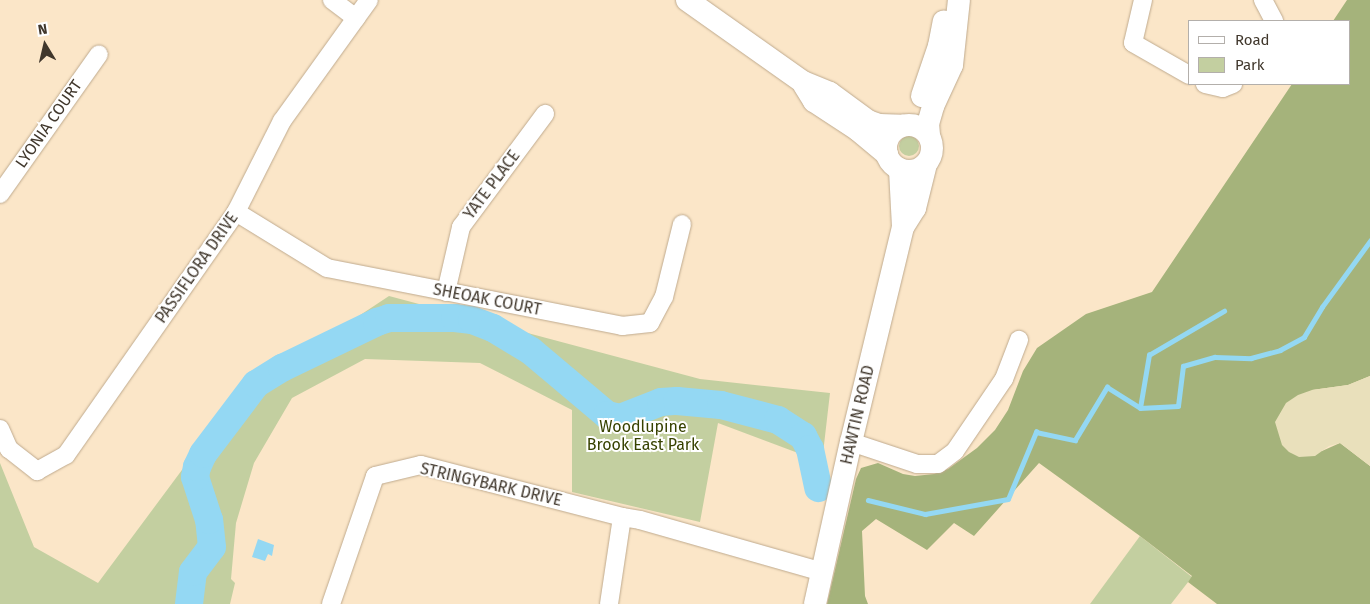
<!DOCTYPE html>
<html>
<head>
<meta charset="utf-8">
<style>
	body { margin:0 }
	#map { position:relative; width:1370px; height:604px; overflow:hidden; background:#fbe6c8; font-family:"Fira Sans",sans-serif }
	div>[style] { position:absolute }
	.green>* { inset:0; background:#c3cfa0 }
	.round { border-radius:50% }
	.forest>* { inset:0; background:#a5b37b }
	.sand>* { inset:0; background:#e9e0bb }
	.water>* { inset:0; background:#94d8f3 }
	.stream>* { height:4.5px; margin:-2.25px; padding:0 2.25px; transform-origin:2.25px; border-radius:2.25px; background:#94d8f3 }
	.river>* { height:28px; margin:-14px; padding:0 14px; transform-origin:14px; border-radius:14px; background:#94d8f3 }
	.roads { filter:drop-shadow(0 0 1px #bfaa8e) drop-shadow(0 0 1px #bfaa8e) }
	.minor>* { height:18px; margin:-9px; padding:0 9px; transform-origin:9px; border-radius:9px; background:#fff }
	.major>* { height:22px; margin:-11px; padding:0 11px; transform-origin:11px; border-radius:11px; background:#fff }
	.major>.ring { margin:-11px; padding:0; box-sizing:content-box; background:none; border:22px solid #fff; border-radius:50% }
	span { translate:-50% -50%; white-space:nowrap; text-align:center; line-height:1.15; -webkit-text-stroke:4px #fff; paint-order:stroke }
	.street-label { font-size:16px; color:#40372c }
	.park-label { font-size:16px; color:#374200 }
	.legend { position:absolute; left:1188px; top:20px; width:162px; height:65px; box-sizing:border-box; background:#fff; border:1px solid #b3afab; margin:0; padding:6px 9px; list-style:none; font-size:15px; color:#40372c }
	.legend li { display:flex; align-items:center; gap:10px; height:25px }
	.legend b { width:25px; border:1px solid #b3afab }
	.north { position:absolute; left:20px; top:20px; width:50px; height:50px; -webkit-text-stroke:4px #fff; paint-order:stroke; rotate:351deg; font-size:14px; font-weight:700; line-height:20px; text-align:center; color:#40372c }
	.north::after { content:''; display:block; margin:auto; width:18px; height:22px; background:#40372c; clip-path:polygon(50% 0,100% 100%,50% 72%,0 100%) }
</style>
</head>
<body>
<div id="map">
	<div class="green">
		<div class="round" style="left:899px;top:136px;width:20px;height:20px"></div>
		<div style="clip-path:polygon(389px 296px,700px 379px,830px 393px,822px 462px,718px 423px,700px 522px,572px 492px,572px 410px,480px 363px,365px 359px,292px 398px,254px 463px,236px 523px,231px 579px,235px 583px,230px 604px,0 604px,0 463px,34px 547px,98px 583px,202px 443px,271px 361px,321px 341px)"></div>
		<div style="clip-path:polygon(1140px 536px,1192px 577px,1171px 604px,1090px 604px)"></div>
	</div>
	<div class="forest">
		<div style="clip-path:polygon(1347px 0,1370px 0,1370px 376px,1348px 385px,1312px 390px,1322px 451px,1340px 443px,1370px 466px,1370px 604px,1217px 604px,1188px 582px,1192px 576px,1140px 536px,1039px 463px,974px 536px,954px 523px,927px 550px,876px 519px,862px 531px,865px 596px,868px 604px,827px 604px,856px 479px,861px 468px,878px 463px,903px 474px,915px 476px,934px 474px,948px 469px,977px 448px,995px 430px,1008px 410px,1023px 371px,1037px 348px,1086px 314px,1152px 292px,1292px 84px,1349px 84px,1349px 21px,1333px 21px)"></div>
	</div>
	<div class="sand">
		<div style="clip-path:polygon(1370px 376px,1370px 466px,1340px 443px,1329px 446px,1315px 456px,1299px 457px,1289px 452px,1282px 445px,1275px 422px,1286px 403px,1298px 395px,1312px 390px,1348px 385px)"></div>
	</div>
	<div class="water">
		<div style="clip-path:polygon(258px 539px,274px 545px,272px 556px,268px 554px,265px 561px,252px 557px)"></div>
	</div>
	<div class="stream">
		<div style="left:1140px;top:408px;width:38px;rotate:-3deg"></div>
		<div style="left:1178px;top:406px;width:40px;rotate:-82.9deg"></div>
		<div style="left:1183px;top:366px;width:33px;rotate:-16deg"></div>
		<div style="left:1215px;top:357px;width:36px;rotate:2deg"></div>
		<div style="left:1251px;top:358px;width:30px;rotate:-15deg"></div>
		<div style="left:1280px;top:350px;width:27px;rotate:-28deg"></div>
		<div style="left:1304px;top:337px;width:35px;rotate:-59deg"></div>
		<div style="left:1322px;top:307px;width:82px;rotate:-54deg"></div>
		<div style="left:868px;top:500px;width:59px;rotate:13.8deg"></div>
		<div style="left:925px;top:514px;width:84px;rotate:-10.2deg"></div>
		<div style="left:1008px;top:499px;width:73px;rotate:-67.3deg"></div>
		<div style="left:1036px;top:432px;width:40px;rotate:12deg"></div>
		<div style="left:1075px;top:440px;width:62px;rotate:-58.9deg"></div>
		<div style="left:1107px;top:387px;width:39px;rotate:32deg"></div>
		<div style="left:1140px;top:408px;width:54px;rotate:-80.4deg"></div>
		<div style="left:1149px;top:355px;width:87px;rotate:-30.4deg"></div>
	</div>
	<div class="river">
		<div style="left:189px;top:604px;width:32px;rotate:-83deg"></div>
		<div style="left:193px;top:572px;width:31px;rotate:-53deg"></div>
		<div style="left:212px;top:547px;width:27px;rotate:-96deg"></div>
		<div style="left:209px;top:520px;width:45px;rotate:-108deg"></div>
		<div style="left:195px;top:477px;width:10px;rotate:-79deg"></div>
		<div style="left:197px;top:467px;width:14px;rotate:-65deg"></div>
		<div style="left:203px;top:454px;width:88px;rotate:-52.9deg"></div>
		<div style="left:256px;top:384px;width:31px;rotate:-32deg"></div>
		<div style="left:282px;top:368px;width:106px;rotate:-25.8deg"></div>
		<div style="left:377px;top:322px;width:13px;rotate:-18deg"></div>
		<div style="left:389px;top:318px;width:66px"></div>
		<div style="left:455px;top:318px;width:17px;rotate:7deg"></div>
		<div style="left:472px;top:320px;width:22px;rotate:21deg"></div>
		<div style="left:493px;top:328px;width:44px;rotate:31.2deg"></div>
		<div style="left:531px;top:351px;width:99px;rotate:40.1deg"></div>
		<div style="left:607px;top:415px;width:13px;rotate:13deg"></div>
		<div style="left:620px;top:418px;width:44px;rotate:-21.3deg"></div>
		<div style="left:661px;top:402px;width:16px;rotate:-4deg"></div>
		<div style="left:677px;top:401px;width:44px;rotate:5.2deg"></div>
		<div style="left:721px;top:405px;width:59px;rotate:14.7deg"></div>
		<div style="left:778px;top:420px;width:30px;rotate:33deg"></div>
		<div style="left:803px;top:436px;width:15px;rotate:62deg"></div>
		<div style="left:810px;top:449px;width:40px;rotate:78deg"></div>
	</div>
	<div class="roads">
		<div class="minor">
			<div style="left:332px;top:0;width:30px;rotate:37deg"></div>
			<div style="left:1143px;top:0;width:44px;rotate:103.1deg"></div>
			<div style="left:1133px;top:43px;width:64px;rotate:29.7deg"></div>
			<div style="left:1263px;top:0;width:24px;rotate:62deg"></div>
			<div style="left:1205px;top:84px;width:18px;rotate:13deg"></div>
			<div style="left:1223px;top:88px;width:11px;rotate:-22deg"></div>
			<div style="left:0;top:194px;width:171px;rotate:-54.7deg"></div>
			<div style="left:236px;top:212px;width:107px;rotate:31.6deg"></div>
			<div style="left:327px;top:268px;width:301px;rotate:11.1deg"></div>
			<div style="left:622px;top:326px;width:28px;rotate:-6deg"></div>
			<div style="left:650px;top:323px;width:30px;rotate:-62deg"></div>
			<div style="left:664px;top:297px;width:75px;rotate:-76.1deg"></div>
			<div style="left:446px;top:292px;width:67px;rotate:-77deg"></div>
			<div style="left:461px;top:227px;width:141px;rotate:-53.4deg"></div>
			<div style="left:0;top:429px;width:22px;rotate:66deg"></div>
			<div style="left:9px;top:449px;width:36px;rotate:38deg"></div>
			<div style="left:37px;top:471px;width:33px;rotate:-29deg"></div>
			<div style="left:66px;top:455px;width:297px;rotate:-55deg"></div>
			<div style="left:236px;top:212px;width:102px;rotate:-63.2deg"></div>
			<div style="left:282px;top:121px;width:149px;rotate:-54.3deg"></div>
			<div style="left:851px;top:442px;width:70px;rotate:18.4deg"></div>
			<div style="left:917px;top:464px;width:21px"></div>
			<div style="left:938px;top:464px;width:21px;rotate:-37deg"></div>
			<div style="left:955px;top:451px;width:87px;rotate:-55.8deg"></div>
			<div style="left:1004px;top:379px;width:42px;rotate:-69deg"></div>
			<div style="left:331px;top:604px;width:135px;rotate:-71deg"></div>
			<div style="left:375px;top:476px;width:47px;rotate:-13.4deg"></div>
			<div style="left:421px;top:465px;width:208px;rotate:14.5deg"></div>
			<div style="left:622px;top:517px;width:18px;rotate:9deg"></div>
			<div style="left:640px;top:520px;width:189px;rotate:15.9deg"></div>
			<div style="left:609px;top:604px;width:88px;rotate:-81.5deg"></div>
		</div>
		<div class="major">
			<div style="left:687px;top:0;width:142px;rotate:35.3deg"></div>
			<div style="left:803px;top:82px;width:29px;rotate:22deg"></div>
			<div style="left:830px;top:93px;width:47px;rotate:36.4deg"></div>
			<div style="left:868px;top:121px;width:12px;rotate:20deg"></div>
			<div style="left:879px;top:125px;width:23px;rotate:2deg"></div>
			<div style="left:804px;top:85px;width:19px;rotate:58deg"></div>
			<div style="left:814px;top:101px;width:53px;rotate:33.4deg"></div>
			<div style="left:858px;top:130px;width:38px;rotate:40deg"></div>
			<div style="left:922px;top:96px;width:53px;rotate:-71.2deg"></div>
			<div style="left:939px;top:46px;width:25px;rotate:-79deg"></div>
			<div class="ring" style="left:886px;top:125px;width:24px;height:24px"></div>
			<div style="left:929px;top:135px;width:11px;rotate:-95deg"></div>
			<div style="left:928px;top:124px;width:19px;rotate:-74deg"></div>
			<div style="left:933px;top:106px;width:45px;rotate:-65.1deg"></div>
			<div style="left:952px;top:65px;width:65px;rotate:-83.9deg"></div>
			<div style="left:905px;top:224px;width:19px;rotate:-58deg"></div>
			<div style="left:915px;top:208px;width:45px;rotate:-76deg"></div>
			<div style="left:815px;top:604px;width:166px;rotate:-77.5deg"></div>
			<div style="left:851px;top:442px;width:221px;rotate:-76.4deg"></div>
			<div style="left:903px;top:227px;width:58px;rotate:-93deg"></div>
		</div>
	</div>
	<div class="street-label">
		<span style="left:49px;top:124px;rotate:-55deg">LYONIA COURT</span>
		<span style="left:492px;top:185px;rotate:-53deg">YATE PLACE</span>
		<span style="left:197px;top:268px;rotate:-55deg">PASSIFLORA DRIVE</span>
		<span style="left:487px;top:300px;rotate:11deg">SHEOAK COURT</span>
		<span style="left:858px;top:415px;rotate:-77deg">HAWTIN ROAD</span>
		<span style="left:491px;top:485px;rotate:13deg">STRINGYBARK DRIVE</span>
	</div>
	<div class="park-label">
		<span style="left:643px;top:436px">Woodlupine<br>Brook East Park</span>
	</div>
	<ul class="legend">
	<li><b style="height:6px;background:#fff"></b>Road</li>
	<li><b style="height:14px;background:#c3cfa0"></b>Park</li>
	</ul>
	<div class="north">N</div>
</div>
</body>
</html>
